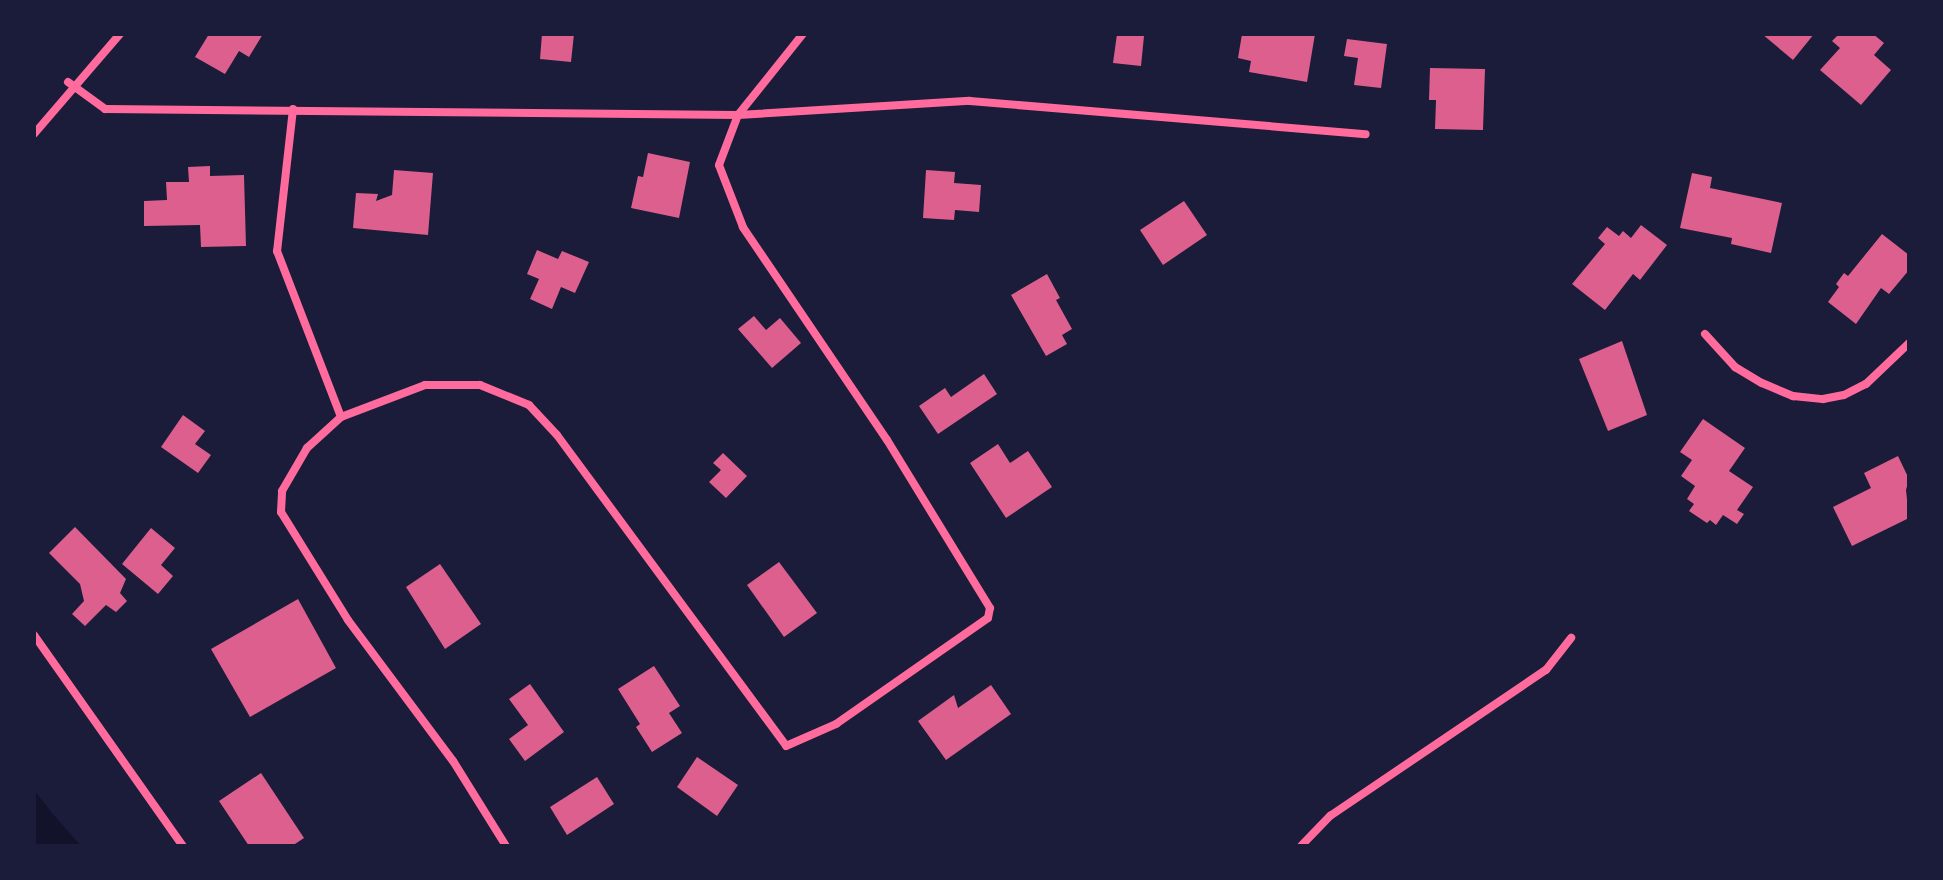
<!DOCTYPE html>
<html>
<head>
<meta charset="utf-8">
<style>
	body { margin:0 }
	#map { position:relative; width:1943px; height:880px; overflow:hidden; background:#1b1b3a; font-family:"Alegreya Sans",sans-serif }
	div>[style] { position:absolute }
	.water>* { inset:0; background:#12122b }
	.building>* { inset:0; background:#dd5f8e }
	.minor>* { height:8px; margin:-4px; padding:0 4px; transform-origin:4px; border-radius:4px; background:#ff6b9d }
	span { translate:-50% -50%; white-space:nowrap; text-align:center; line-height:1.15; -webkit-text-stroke:8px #1b1b3a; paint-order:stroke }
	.frame { position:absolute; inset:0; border:36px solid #1b1b3a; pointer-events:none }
</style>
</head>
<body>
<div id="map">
	<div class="water">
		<div style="clip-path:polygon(34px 790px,52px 813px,81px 846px,34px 846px)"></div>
	</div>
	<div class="building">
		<div style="clip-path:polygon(209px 34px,263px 34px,249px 57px,239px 51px,225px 74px,195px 57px)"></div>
		<div style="clip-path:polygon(542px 34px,574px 34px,571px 62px,540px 59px)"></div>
		<div style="clip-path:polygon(1117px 34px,1144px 36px,1141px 66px,1113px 63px)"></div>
		<div style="clip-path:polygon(1242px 34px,1315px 34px,1307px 82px,1249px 72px,1251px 61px,1238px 58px)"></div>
		<div style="clip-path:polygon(1762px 34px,1814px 34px,1793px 60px)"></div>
		<div style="clip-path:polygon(1839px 34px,1873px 34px,1884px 43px,1874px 55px,1891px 70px,1861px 105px,1820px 70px,1840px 48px,1832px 41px)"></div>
		<div style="clip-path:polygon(1347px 39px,1387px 44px,1381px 88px,1354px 85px,1358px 58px,1344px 56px)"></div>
		<div style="clip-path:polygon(1430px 68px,1485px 69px,1483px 130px,1435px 129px,1436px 100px,1429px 100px)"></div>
		<div style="clip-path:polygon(648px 153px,690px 162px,679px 218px,631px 208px,638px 176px,643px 177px)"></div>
		<div style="clip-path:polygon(210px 166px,210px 176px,244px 175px,246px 246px,201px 247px,200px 225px,144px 226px,144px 201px,167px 200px,166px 182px,189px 182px,188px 167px)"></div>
		<div style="clip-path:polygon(394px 170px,433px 173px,428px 235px,353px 228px,356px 193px,378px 194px,376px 201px,392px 195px)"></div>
		<div style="clip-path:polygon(926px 170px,955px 172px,954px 183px,981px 185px,979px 212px,955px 210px,954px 220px,923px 218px)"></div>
		<div style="clip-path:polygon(1692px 173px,1712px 177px,1710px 188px,1782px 203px,1771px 253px,1731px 244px,1732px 238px,1680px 228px)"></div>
		<div style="clip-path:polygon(1184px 201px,1207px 235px,1163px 265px,1140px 230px)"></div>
		<div style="clip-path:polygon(1641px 225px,1667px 245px,1640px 280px,1633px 274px,1605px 310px,1572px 284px,1605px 244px,1598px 238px,1607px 227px,1619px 236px,1623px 231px,1631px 238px)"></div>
		<div style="clip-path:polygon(1882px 234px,1909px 255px,1909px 270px,1889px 294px,1881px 288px,1856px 324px,1828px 302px,1839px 287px,1836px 284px,1844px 273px,1848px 276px)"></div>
		<div style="clip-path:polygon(537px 250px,558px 259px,562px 251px,589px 262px,575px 293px,561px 287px,552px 309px,530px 299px,539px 279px,527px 274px)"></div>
		<div style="clip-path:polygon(1047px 274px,1060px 298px,1056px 300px,1072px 329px,1062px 335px,1067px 344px,1046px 356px,1011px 295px)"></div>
		<div style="clip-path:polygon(754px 316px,766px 330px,780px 318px,801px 343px,772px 368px,738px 329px)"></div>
		<div style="clip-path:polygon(1622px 341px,1647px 415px,1608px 431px,1579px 359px)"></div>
		<div style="clip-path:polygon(984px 374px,997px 394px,938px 434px,919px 406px,945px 388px,951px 397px)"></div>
		<div style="clip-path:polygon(183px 415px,205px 431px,195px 444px,211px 455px,198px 473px,161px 447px)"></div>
		<div style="clip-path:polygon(1703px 419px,1745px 448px,1729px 471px,1753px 487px,1737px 510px,1744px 514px,1737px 524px,1723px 515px,1716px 525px,1710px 520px,1707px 523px,1689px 511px,1694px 504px,1687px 499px,1695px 486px,1681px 476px,1692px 460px,1680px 452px)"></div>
		<div style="clip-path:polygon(998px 444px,1010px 463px,1028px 451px,1052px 487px,1006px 518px,970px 463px)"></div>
		<div style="clip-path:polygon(723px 453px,747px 476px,726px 498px,709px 482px,721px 470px,713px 463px)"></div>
		<div style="clip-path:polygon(1898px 456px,1909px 479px,1906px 490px,1909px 518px,1852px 546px,1833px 507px,1871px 488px,1864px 473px)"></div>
		<div style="clip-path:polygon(75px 527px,126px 579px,120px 593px,127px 601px,116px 612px,106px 605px,85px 626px,72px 614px,84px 601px,80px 584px,49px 553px)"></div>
		<div style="clip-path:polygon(151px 528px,175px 548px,161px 565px,173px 576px,158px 594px,122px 564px)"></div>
		<div style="clip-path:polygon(779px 562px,817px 613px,784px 637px,747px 585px)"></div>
		<div style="clip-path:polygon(440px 564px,481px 624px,445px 649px,406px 587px)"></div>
		<div style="clip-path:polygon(298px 599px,336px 668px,250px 717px,211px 649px)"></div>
		<div style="clip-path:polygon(654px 666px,680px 706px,669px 713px,682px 733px,652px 752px,636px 727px,640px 724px,618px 689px)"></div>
		<div style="clip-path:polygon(530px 684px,564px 732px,525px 761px,509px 739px,528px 725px,509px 699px)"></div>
		<div style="clip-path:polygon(991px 685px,1011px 714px,946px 760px,918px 721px,954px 695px,958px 708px)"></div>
		<div style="clip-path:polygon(697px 757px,738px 785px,717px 816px,677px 787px)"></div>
		<div style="clip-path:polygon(261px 773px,304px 838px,292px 846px,249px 846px,219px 801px)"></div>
		<div style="clip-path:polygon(597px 777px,614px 804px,567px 835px,550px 807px)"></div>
	</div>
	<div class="minor">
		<div style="left:68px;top:82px;width:46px;rotate:36.1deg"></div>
		<div style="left:105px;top:109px;width:633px;rotate:0.54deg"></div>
		<div style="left:738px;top:115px;width:232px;rotate:-3.5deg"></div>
		<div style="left:970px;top:101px;width:397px;rotate:4.8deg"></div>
		<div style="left:293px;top:109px;width:143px;rotate:96.4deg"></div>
		<div style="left:277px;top:251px;width:178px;rotate:68.9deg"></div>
		<div style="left:34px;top:134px;width:132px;rotate:-49.3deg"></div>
		<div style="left:1705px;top:334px;width:45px;rotate:47.7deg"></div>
		<div style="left:1735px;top:367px;width:31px;rotate:31deg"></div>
		<div style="left:1762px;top:383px;width:34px;rotate:23deg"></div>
		<div style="left:1793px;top:396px;width:30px;rotate:6deg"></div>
		<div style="left:1823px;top:399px;width:21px;rotate:-11deg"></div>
		<div style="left:1844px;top:395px;width:25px;rotate:-27deg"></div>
		<div style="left:1866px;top:384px;width:59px;rotate:-43.6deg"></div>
		<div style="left:34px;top:635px;width:258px;rotate:54.8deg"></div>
		<div style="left:506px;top:846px;width:100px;rotate:-121.9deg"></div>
		<div style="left:453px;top:761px;width:176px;rotate:-126.7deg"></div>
		<div style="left:348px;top:620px;width:127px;rotate:-121.8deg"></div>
		<div style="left:281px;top:512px;width:21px;rotate:-87deg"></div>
		<div style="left:282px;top:491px;width:50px;rotate:-59.8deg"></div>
		<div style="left:307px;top:448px;width:46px;rotate:-42.4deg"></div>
		<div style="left:341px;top:417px;width:90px;rotate:-20.9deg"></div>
		<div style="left:425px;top:385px;width:55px"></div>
		<div style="left:480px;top:385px;width:53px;rotate:22.2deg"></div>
		<div style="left:529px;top:405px;width:41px;rotate:47deg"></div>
		<div style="left:557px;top:435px;width:386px;rotate:53.6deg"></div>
		<div style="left:786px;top:746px;width:55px;rotate:-23.7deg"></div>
		<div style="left:836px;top:724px;width:185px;rotate:-34.9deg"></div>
		<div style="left:988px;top:618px;width:10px;rotate:-79deg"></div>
		<div style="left:990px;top:608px;width:197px;rotate:-121.5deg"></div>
		<div style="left:887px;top:440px;width:257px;rotate:-124.1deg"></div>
		<div style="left:743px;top:227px;width:66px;rotate:-111.2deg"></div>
		<div style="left:719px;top:165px;width:53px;rotate:-69.2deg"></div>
		<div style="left:738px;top:115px;width:104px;rotate:-51.3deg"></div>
		<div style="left:1301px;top:846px;width:42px;rotate:-46deg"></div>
		<div style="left:1330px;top:816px;width:261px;rotate:-34.1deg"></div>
		<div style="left:1546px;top:670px;width:41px;rotate:-52deg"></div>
	</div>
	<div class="frame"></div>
</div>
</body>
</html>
